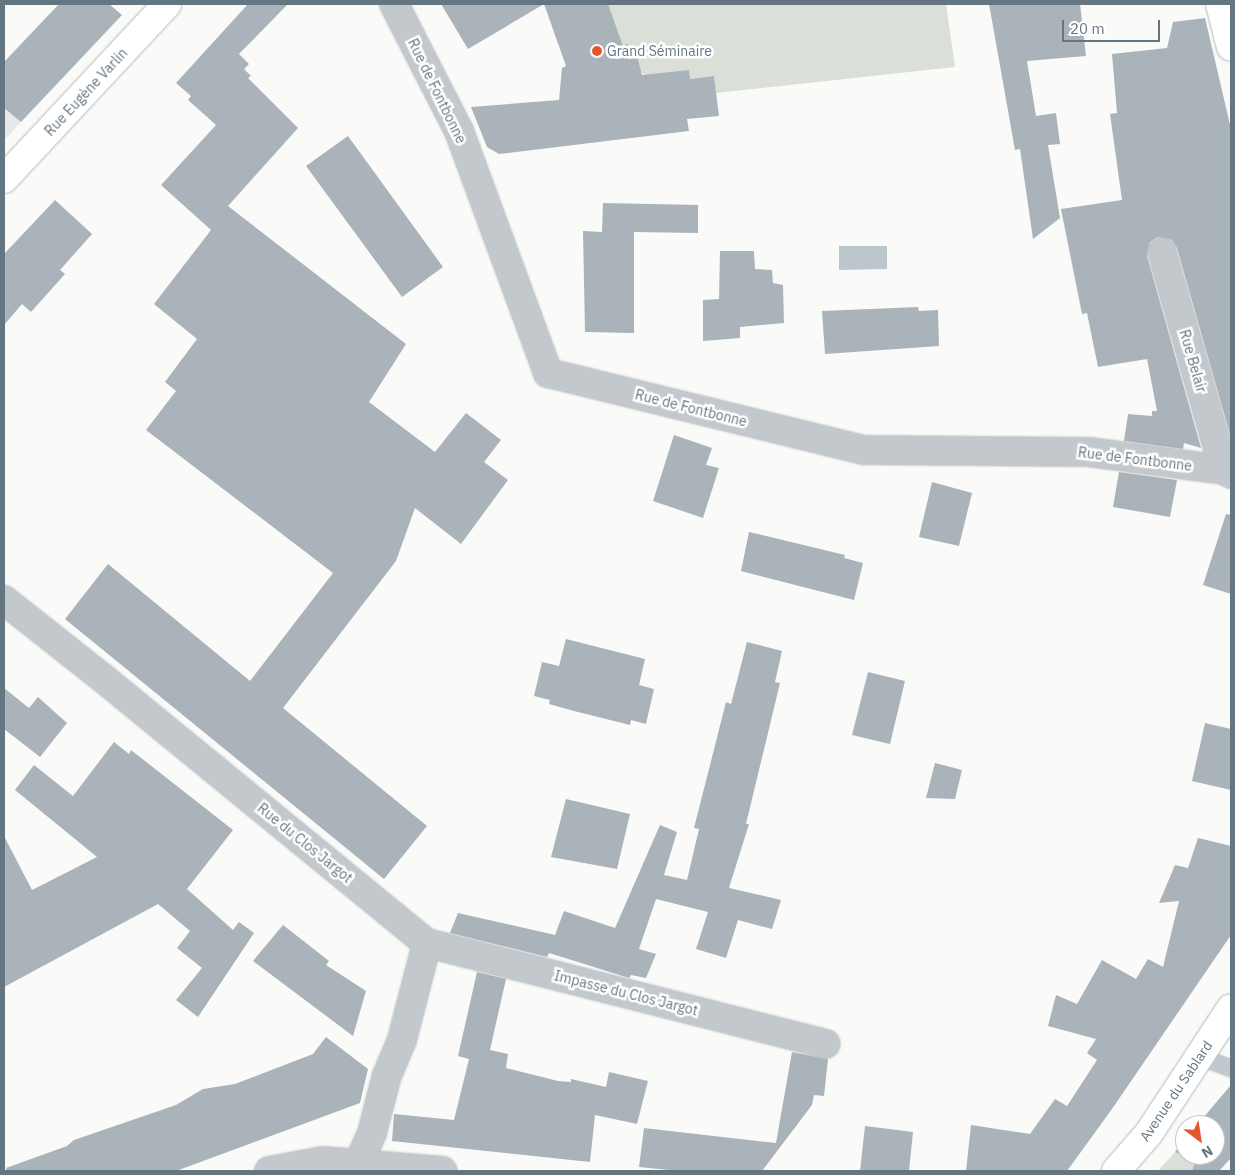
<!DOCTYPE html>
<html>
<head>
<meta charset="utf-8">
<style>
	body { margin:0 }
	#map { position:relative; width:1235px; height:1175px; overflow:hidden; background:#fafaf8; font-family:"IBM Plex Sans",sans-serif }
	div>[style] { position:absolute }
	.built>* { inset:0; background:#e8e9e9 }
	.green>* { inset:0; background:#dadfd7 }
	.water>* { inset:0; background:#bbc7cb }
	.building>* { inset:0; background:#aab3b9 }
	.roads { filter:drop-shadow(0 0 1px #b3babf) drop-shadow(0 0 1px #b3babf) }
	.lane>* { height:16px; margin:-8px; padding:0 8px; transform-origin:8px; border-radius:8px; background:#c3c8cc }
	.street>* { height:28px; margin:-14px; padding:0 14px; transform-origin:14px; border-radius:14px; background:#c3c8cc }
	.secondary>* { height:28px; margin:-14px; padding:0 14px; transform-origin:14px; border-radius:14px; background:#fff }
	.dots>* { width:14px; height:14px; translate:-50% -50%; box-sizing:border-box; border:2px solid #fff; border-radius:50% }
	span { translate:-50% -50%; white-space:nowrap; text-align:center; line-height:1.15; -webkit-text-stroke:5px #fff; paint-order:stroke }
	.poi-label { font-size:14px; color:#657683 }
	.left { translate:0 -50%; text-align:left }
	.street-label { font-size:14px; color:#657683 }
	.frame { position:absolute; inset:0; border:5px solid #657683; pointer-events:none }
	.north { position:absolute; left:1175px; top:1115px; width:50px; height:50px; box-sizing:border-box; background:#fff; border:1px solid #c1c8cd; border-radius:50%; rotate:149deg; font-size:14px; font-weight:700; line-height:20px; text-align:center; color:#657683 }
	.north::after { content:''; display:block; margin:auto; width:18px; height:22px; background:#e4572e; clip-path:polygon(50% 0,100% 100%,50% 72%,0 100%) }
	.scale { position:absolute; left:1062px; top:20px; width:98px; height:22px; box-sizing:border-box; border:2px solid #657683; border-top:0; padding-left:6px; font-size:15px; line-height:18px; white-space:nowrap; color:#657683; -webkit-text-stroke:4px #fff; paint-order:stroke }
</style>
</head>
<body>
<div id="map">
	<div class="built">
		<div style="clip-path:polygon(4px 108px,21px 122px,4px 141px)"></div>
	</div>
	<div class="green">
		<div style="clip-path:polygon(602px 4px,946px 4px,955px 67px,716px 93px,714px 76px,690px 79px,689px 70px,645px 75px,631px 65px,624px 46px,618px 48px,619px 34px)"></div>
		<div style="clip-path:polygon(1175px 1152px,1195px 1162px,1194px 1171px,1158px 1171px)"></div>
	</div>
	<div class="water">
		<div style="clip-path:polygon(839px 246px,887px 246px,887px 269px,839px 270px)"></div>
	</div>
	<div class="building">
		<div style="clip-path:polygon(59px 4px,109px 4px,122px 15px,21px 122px,4px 108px,4px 62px)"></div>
		<div style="clip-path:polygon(248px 4px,288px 4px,239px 54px,249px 64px,244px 69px,251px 76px,248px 78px,298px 128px,228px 206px,406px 344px,369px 402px,435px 452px,466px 413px,501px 440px,484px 462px,508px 480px,461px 544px,415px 508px,396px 561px,283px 708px,427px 826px,384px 879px,65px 619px,108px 564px,250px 681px,333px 573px,146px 430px,176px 391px,165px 382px,197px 339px,154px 304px,211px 230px,161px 185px,216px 125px,188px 100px,191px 96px,176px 83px)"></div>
		<div style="clip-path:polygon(441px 4px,608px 4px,623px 46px,627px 44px,636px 52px,642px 75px,689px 70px,690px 79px,714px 76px,719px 116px,687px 119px,689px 131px,499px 154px,487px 147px,471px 107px,559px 100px,562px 68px,566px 66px,544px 4px,468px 49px)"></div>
		<div style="clip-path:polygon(989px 4px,1080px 4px,1086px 56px,1027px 61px,1036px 116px,1056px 113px,1060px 144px,1048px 145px,1060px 218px,1033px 239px,1020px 149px,1015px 150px)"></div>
		<div style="clip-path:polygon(1205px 18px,1231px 129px,1231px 438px,1177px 248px,1172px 240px,1158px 237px,1150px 242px,1147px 256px,1201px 448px,1184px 443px,1183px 449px,1124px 441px,1128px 414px,1152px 416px,1152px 411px,1157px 411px,1147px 359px,1098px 367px,1087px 313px,1082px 314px,1061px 209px,1122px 200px,1110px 114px,1117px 113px,1112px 54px,1167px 48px,1173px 22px)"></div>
		<div style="clip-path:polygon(348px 136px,443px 267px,402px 297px,306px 166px)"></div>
		<div style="clip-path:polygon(55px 200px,92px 234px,60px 270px,65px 274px,31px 312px,22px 304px,4px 325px,4px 254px)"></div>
		<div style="clip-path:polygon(603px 203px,698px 205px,698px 233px,634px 232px,634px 333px,585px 332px,583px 231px,602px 232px)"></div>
		<div style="clip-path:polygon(720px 251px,754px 251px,755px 269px,772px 270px,773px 283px,783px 285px,784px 323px,740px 327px,740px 338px,703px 341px,703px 300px,719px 299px)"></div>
		<div style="clip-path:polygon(918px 307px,919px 311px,938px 310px,939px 346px,825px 354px,822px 311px)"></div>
		<div style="clip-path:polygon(674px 435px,712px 448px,706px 465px,719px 468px,703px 518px,653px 501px)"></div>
		<div style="clip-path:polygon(1119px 472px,1177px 480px,1170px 517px,1113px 507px)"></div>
		<div style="clip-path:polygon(932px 482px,972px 493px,959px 546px,919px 537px)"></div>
		<div style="clip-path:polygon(1226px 514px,1231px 515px,1231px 594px,1203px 585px)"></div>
		<div style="clip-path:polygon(749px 532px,845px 555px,844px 558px,863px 563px,854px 600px,741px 571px)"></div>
		<div style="clip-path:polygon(566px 639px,645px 659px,639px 685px,654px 689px,646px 724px,631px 720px,630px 725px,574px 711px,549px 704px,550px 700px,534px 696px,542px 662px,559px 666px)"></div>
		<div style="clip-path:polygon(747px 642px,782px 651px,775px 682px,780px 683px,746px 824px,749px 824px,729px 888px,781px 900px,772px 929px,738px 920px,726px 958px,696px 949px,708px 912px,656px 899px,639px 949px,656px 954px,646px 978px,631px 975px,629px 978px,549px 953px,547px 957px,450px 933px,458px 913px,555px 935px,564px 911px,615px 928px,660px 825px,677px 832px,664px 875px,687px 880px,699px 829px,694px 828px,726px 702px,731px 704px)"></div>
		<div style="clip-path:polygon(868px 672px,905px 681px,890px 744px,852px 735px)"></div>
		<div style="clip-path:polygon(4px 688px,29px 708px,38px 697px,67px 723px,40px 757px,4px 729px)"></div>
		<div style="clip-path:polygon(1205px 723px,1231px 729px,1231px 790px,1192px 781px)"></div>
		<div style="clip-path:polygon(114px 742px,129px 754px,131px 750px,233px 830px,187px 889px,233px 930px,239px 922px,254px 933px,198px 1017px,176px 1000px,202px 968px,177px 948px,190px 931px,158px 904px,4px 987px,4px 836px,32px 890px,97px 857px,15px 790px,34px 765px,73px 796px)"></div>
		<div style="clip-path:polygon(935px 763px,962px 770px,955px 799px,926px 798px)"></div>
		<div style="clip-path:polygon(566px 799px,630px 814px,617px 869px,551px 857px)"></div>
		<div style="clip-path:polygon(1198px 838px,1231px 846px,1231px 935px,1112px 1109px,1067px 1171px,966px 1171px,971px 1125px,1030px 1134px,1055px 1099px,1067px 1106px,1097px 1060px,1087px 1053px,1096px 1039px,1048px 1026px,1056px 995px,1077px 1004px,1102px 960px,1136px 979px,1148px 959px,1163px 967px,1179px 901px,1159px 903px,1175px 865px,1188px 868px)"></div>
		<div style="clip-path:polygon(283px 925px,329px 961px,326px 965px,366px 991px,353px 1036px,253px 961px)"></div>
		<div style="clip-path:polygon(477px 972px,506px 979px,490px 1050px,508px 1054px,506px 1068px,558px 1081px,571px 1082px,571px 1079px,606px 1087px,609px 1072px,648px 1081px,637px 1124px,595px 1115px,590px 1162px,392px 1141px,394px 1114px,454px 1120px,469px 1059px,458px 1056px)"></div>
		<div style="clip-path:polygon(326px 1037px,368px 1069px,360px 1103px,176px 1171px,7px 1171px,6px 1168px,67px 1146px,74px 1140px,176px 1105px,203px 1089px,235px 1084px,313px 1054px)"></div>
		<div style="clip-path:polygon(792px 1052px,828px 1059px,824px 1096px,814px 1095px,812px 1105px,762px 1171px,679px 1171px,639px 1167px,644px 1128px,776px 1143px)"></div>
		<div style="clip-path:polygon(1231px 1085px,1231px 1158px,1219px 1171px,1192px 1171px,1195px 1162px,1175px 1152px,1185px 1139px,1185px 1155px,1215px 1155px,1215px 1125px,1197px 1125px)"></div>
		<div style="clip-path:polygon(865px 1126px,913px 1132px,909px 1171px,860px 1171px)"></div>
	</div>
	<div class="roads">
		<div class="lane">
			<div style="left:1200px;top:1057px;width:33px;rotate:20deg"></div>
		</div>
		<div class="street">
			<div style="left:394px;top:4px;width:143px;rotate:62.9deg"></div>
			<div style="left:459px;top:131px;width:258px;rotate:69.8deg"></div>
			<div style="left:548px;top:373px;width:324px;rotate:13.7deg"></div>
			<div style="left:863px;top:450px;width:226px;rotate:0.5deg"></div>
			<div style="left:1089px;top:452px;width:136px;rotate:7.6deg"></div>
			<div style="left:1224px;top:470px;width:8px;rotate:30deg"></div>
			<div style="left:1162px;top:252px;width:227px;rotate:74.1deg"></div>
			<div style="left:4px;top:600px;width:127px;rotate:38.3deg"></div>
			<div style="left:104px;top:679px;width:417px;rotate:39.3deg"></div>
			<div style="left:427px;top:943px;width:100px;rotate:104.5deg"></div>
			<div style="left:402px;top:1040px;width:38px;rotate:113deg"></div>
			<div style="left:387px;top:1075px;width:60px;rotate:104.5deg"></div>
			<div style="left:372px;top:1133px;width:42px;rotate:114.1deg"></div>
			<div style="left:427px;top:943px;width:411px;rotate:14.2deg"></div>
			<div style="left:269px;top:1171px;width:55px;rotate:-10.5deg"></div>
			<div style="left:323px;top:1161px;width:120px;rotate:4.8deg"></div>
		</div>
		<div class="secondary">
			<div style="left:1220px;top:4px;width:44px;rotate:75.7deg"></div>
			<div style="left:4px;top:179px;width:239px;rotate:-47deg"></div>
			<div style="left:1116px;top:1171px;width:50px;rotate:-49deg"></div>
			<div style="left:1149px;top:1133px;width:149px;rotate:-56.7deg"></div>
		</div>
	</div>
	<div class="dots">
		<div style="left:597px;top:51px;background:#e4572e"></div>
	</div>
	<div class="poi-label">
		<span class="left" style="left:607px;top:51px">Grand Séminaire</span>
	</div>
	<div class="street-label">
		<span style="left:437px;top:91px;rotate:64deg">Rue de Fontbonne</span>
		<span style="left:86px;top:92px;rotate:-47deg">Rue Eugène Varlin</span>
		<span style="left:1193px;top:361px;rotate:74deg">Rue Belair</span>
		<span style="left:691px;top:408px;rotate:14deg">Rue de Fontbonne</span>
		<span style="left:1135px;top:459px;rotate:7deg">Rue de Fontbonne</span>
		<span style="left:305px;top:843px;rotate:39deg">Rue du Clos Jargot</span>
		<span style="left:626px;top:993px;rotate:14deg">Impasse du Clos Jargot</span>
		<span style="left:1176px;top:1091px;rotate:-56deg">Avenue du Sablard</span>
	</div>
	<div class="frame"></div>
	<div class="north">N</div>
	<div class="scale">20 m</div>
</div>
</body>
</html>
